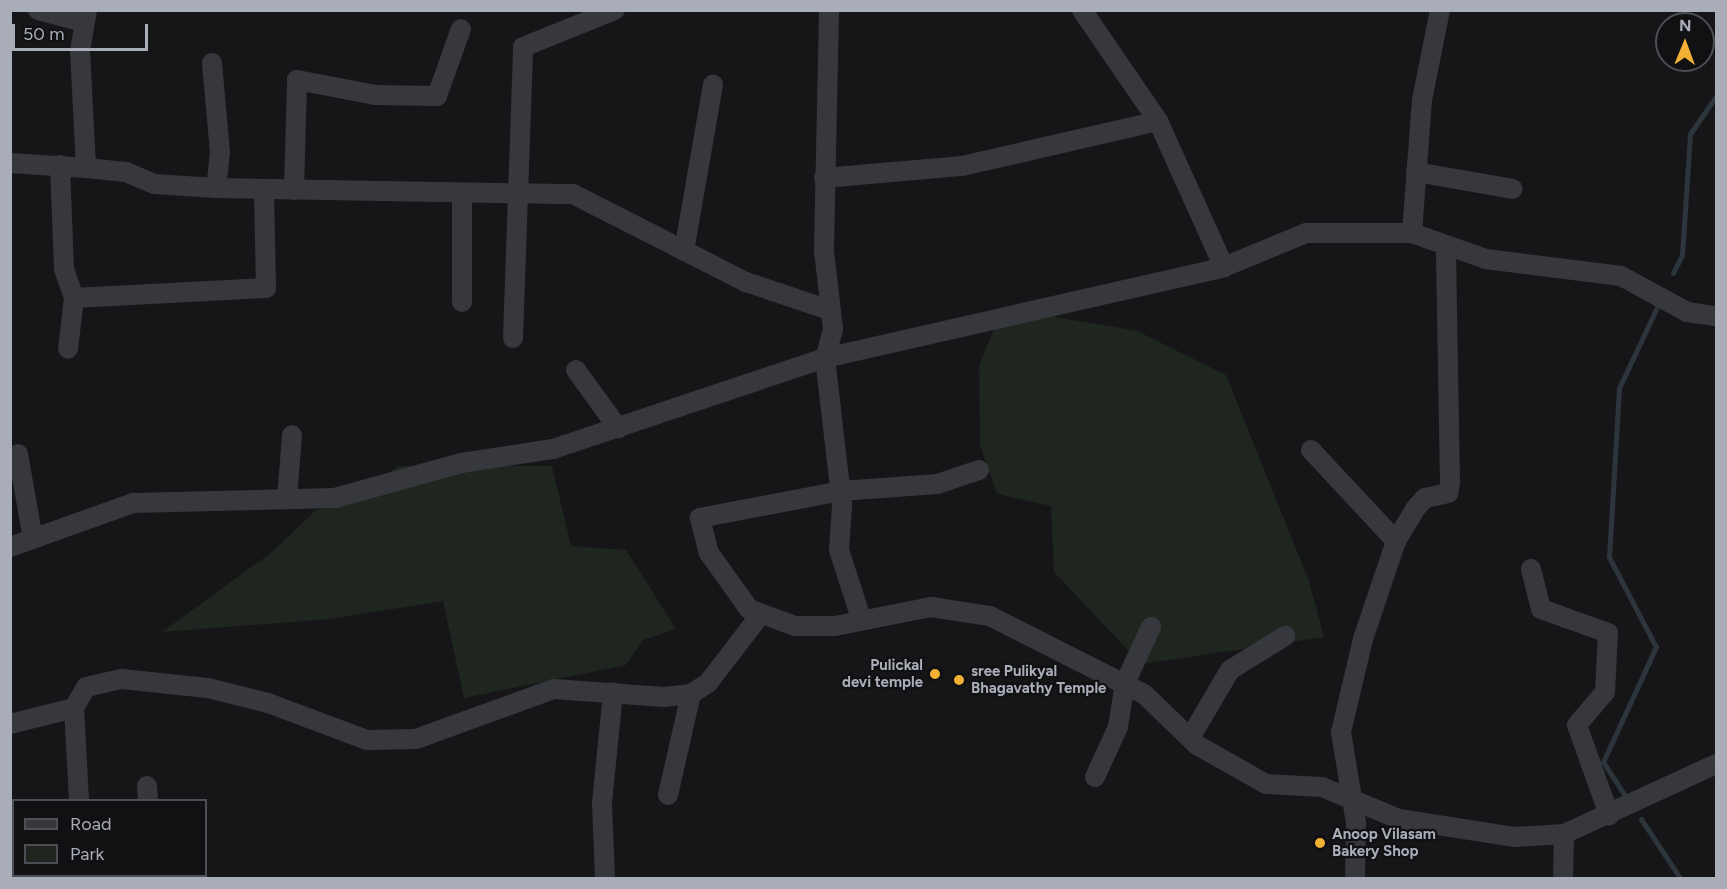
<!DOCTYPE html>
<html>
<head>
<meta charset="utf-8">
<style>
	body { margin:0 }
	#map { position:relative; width:1727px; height:889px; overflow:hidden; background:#161618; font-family:Figtree,sans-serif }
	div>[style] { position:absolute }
	.green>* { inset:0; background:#1e261f }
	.stream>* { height:5px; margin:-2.5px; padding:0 2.5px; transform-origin:2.5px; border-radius:2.5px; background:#2c353c }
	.street>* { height:20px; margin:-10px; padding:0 10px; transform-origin:10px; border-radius:10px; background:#37383d }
	.dots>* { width:16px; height:16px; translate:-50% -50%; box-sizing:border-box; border:3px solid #111113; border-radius:50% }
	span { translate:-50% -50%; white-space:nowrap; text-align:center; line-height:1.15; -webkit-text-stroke:4.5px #111113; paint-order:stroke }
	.poi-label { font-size:15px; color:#a8adb8; font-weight:700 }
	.right { translate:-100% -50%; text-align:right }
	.left { translate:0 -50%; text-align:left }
	.frame { position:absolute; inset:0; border:12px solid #a8adb8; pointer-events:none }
	.legend { position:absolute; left:12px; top:799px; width:195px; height:78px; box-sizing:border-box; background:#111113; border:2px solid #4d4f55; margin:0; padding:8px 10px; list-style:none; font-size:18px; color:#a8adb8 }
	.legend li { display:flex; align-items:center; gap:12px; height:30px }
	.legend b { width:30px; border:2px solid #4d4f55 }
	.north { position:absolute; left:1655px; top:12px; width:60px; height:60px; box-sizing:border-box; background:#111113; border:2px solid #4d4f55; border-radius:50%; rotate:1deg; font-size:16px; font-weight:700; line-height:24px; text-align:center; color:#a8adb8 }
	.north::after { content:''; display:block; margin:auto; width:21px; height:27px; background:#f2b134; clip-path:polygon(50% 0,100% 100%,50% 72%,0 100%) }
	.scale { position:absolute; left:12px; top:24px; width:136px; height:27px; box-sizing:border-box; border:3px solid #a8adb8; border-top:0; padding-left:8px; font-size:18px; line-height:21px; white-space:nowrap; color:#a8adb8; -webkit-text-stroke:4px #111113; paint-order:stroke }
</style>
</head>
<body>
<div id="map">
	<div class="green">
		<div style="clip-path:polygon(1003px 308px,1137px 331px,1226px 375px,1309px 581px,1324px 637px,1141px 664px,1054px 572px,1051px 506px,997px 494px,980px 445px,979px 365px)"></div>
		<div style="clip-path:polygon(398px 466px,552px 466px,571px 546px,626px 550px,676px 629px,643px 640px,626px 665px,464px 698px,443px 601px,330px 619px,162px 632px,271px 553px,316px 510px,348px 502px)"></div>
	</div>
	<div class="stream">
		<div style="left:1673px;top:273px;width:20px;rotate:-63deg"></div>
		<div style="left:1682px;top:255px;width:121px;rotate:-86.2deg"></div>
		<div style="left:1690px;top:134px;width:46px;rotate:-55.6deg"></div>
		<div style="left:1624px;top:794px;width:38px;rotate:-123deg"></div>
		<div style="left:1603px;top:762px;width:127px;rotate:-65.3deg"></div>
		<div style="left:1656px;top:647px;width:102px;rotate:-117.6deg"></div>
		<div style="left:1609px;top:557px;width:169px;rotate:-86.6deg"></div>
		<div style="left:1619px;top:388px;width:94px;rotate:-64.8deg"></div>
		<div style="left:1641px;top:819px;width:71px;rotate:56.5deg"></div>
	</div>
	<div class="street">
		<div style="left:38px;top:10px;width:47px;rotate:14.9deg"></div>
		<div style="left:829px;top:10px;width:241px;rotate:91.2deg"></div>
		<div style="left:824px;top:251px;width:79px;rotate:83.4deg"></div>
		<div style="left:833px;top:329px;width:30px;rotate:105deg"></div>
		<div style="left:825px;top:358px;width:149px;rotate:83.4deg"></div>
		<div style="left:842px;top:506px;width:44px;rotate:93.9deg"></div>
		<div style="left:839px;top:550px;width:71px;rotate:72.1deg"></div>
		<div style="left:1082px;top:10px;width:135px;rotate:55.6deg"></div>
		<div style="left:1158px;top:121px;width:160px;rotate:65.7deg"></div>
		<div style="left:1440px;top:10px;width:92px;rotate:101.3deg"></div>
		<div style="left:1422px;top:100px;width:133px;rotate:94.3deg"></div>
		<div style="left:1412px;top:233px;width:78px;rotate:19.4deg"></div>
		<div style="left:1486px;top:259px;width:136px;rotate:7.2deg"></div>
		<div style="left:1621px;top:276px;width:75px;rotate:28.6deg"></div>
		<div style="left:1687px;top:312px;width:29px;rotate:8deg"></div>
		<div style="left:212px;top:63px;width:89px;rotate:84.9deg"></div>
		<div style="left:220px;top:152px;width:36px;rotate:96deg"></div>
		<div style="left:10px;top:163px;width:76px;rotate:3.8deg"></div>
		<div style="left:86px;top:168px;width:117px;rotate:-92.9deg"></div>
		<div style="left:80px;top:51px;width:42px;rotate:-80.3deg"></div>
		<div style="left:60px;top:165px;width:104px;rotate:87.8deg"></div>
		<div style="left:64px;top:269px;width:31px;rotate:71deg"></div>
		<div style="left:74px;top:298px;width:51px;rotate:96.7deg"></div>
		<div style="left:86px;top:168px;width:40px;rotate:5.7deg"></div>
		<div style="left:126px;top:172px;width:30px;rotate:23deg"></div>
		<div style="left:154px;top:184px;width:62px;rotate:3.7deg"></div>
		<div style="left:216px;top:188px;width:357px;rotate:1deg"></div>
		<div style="left:573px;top:194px;width:194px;rotate:27deg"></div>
		<div style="left:746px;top:282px;width:88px;rotate:18.6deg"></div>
		<div style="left:1416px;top:172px;width:98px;rotate:9.9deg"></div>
		<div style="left:824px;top:178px;width:139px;rotate:-5deg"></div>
		<div style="left:962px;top:166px;width:201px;rotate:-12.9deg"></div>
		<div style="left:294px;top:190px;width:110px;rotate:-88.4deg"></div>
		<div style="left:297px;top:80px;width:79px;rotate:10.9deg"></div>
		<div style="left:375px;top:95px;width:62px;rotate:0.9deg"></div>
		<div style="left:437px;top:96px;width:71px;rotate:-70.3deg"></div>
		<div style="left:684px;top:251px;width:169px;rotate:-80.1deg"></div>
		<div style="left:74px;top:298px;width:192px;rotate:-3deg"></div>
		<div style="left:266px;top:288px;width:98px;rotate:-91.2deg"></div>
		<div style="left:462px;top:302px;width:108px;rotate:-90deg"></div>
		<div style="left:513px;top:338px;width:291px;rotate:-88deg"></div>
		<div style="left:523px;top:47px;width:99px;rotate:-21.9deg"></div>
		<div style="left:576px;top:370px;width:72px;rotate:54.1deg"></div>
		<div style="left:1311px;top:450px;width:125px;rotate:47deg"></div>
		<div style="left:18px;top:454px;width:86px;rotate:80deg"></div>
		<div style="left:979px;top:470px;width:44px;rotate:161.6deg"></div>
		<div style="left:937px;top:484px;width:96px;rotate:175.8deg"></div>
		<div style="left:841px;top:491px;width:144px;rotate:169.2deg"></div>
		<div style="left:700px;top:518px;width:36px;rotate:76deg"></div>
		<div style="left:709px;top:553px;width:69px;rotate:54.5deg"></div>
		<div style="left:749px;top:609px;width:49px;rotate:20.3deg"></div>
		<div style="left:795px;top:626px;width:40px"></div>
		<div style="left:835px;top:626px;width:98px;rotate:-11.2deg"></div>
		<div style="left:931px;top:607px;width:60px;rotate:8.7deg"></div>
		<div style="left:990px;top:616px;width:173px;rotate:26.9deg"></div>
		<div style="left:1144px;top:694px;width:74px;rotate:43.9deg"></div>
		<div style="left:1197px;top:745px;width:79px;rotate:29.5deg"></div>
		<div style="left:1266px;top:784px;width:56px;rotate:3.1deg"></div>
		<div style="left:1322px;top:787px;width:83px;rotate:22.6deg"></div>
		<div style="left:1399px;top:819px;width:116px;rotate:8.9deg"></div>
		<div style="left:1514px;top:837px;width:50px;rotate:-3.4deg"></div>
		<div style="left:1564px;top:834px;width:167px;rotate:-24.7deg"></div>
		<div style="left:287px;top:499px;width:64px;rotate:-85.5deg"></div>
		<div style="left:10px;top:547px;width:131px;rotate:-19.7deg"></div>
		<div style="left:133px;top:503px;width:202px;rotate:-1.4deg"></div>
		<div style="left:335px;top:498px;width:131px;rotate:-15.5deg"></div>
		<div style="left:461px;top:463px;width:93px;rotate:-8.7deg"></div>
		<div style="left:553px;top:449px;width:287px;rotate:-18.5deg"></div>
		<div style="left:825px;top:358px;width:409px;rotate:-12.8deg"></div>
		<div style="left:1224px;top:267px;width:89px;rotate:-22.5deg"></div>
		<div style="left:1306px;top:233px;width:106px"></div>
		<div style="left:1531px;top:569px;width:41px;rotate:76deg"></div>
		<div style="left:1541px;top:609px;width:71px;rotate:19.7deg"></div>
		<div style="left:1608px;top:633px;width:59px;rotate:92.9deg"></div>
		<div style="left:1605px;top:692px;width:43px;rotate:130.3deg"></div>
		<div style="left:1577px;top:725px;width:96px;rotate:70.4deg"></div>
		<div style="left:74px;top:708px;width:92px;rotate:86.9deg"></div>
		<div style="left:10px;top:724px;width:66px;rotate:-14deg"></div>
		<div style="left:74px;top:708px;width:24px;rotate:-60deg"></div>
		<div style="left:86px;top:687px;width:37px;rotate:-13deg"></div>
		<div style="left:122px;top:679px;width:86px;rotate:6deg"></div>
		<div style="left:208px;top:688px;width:62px;rotate:14deg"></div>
		<div style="left:268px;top:703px;width:106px;rotate:20.5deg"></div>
		<div style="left:367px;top:740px;width:49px;rotate:-1.2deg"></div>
		<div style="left:416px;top:739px;width:147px;rotate:-19.9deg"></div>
		<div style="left:554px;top:689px;width:110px;rotate:4.2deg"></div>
		<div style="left:664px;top:697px;width:27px;rotate:-6deg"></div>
		<div style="left:691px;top:694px;width:20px;rotate:-33deg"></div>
		<div style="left:708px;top:683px;width:87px;rotate:-52.5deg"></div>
		<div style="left:1190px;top:738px;width:79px;rotate:-59.5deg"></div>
		<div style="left:1230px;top:670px;width:65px;rotate:-31.7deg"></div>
		<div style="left:1095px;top:777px;width:55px;rotate:-65.3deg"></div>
		<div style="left:1118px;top:727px;width:45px;rotate:-81deg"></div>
		<div style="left:1125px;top:683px;width:62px;rotate:-65.1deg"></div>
		<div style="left:147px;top:786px;width:14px;rotate:86deg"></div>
		<div style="left:668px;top:795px;width:104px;rotate:-77.2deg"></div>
		<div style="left:96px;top:876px;width:30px"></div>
		<div style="left:605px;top:878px;width:75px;rotate:-92.3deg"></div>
		<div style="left:602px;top:803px;width:111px;rotate:-84.3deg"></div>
		<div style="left:1355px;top:878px;width:55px;rotate:-89deg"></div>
		<div style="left:1356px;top:823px;width:92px;rotate:-99.4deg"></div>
		<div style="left:1341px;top:732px;width:96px;rotate:-76.7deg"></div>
		<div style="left:1363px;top:639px;width:103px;rotate:-71.4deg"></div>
		<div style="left:1396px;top:541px;width:37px;rotate:-59deg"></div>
		<div style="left:1415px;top:509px;width:15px;rotate:-48deg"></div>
		<div style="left:1425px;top:498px;width:24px;rotate:-12deg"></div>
		<div style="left:1448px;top:493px;width:10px;rotate:-79deg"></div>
		<div style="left:1450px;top:483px;width:234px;rotate:-91deg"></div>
		<div style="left:1563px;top:878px;width:44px;rotate:-88.7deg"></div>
	</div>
	<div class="dots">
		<div style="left:935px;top:674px;background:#f2b134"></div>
		<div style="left:959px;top:680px;background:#f2b134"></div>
		<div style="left:1320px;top:843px;background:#f2b134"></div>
	</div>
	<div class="poi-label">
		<span class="right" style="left:923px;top:674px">Pulickal<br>devi temple</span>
		<span class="left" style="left:971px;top:680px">sree Pulikyal<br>Bhagavathy Temple</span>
		<span class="left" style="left:1332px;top:843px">Anoop Vilasam<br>Bakery Shop</span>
	</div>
	<div class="frame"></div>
	<ul class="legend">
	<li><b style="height:8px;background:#37383d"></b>Road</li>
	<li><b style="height:16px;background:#1e261f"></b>Park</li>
	</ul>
	<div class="north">N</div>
	<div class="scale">50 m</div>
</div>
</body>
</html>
